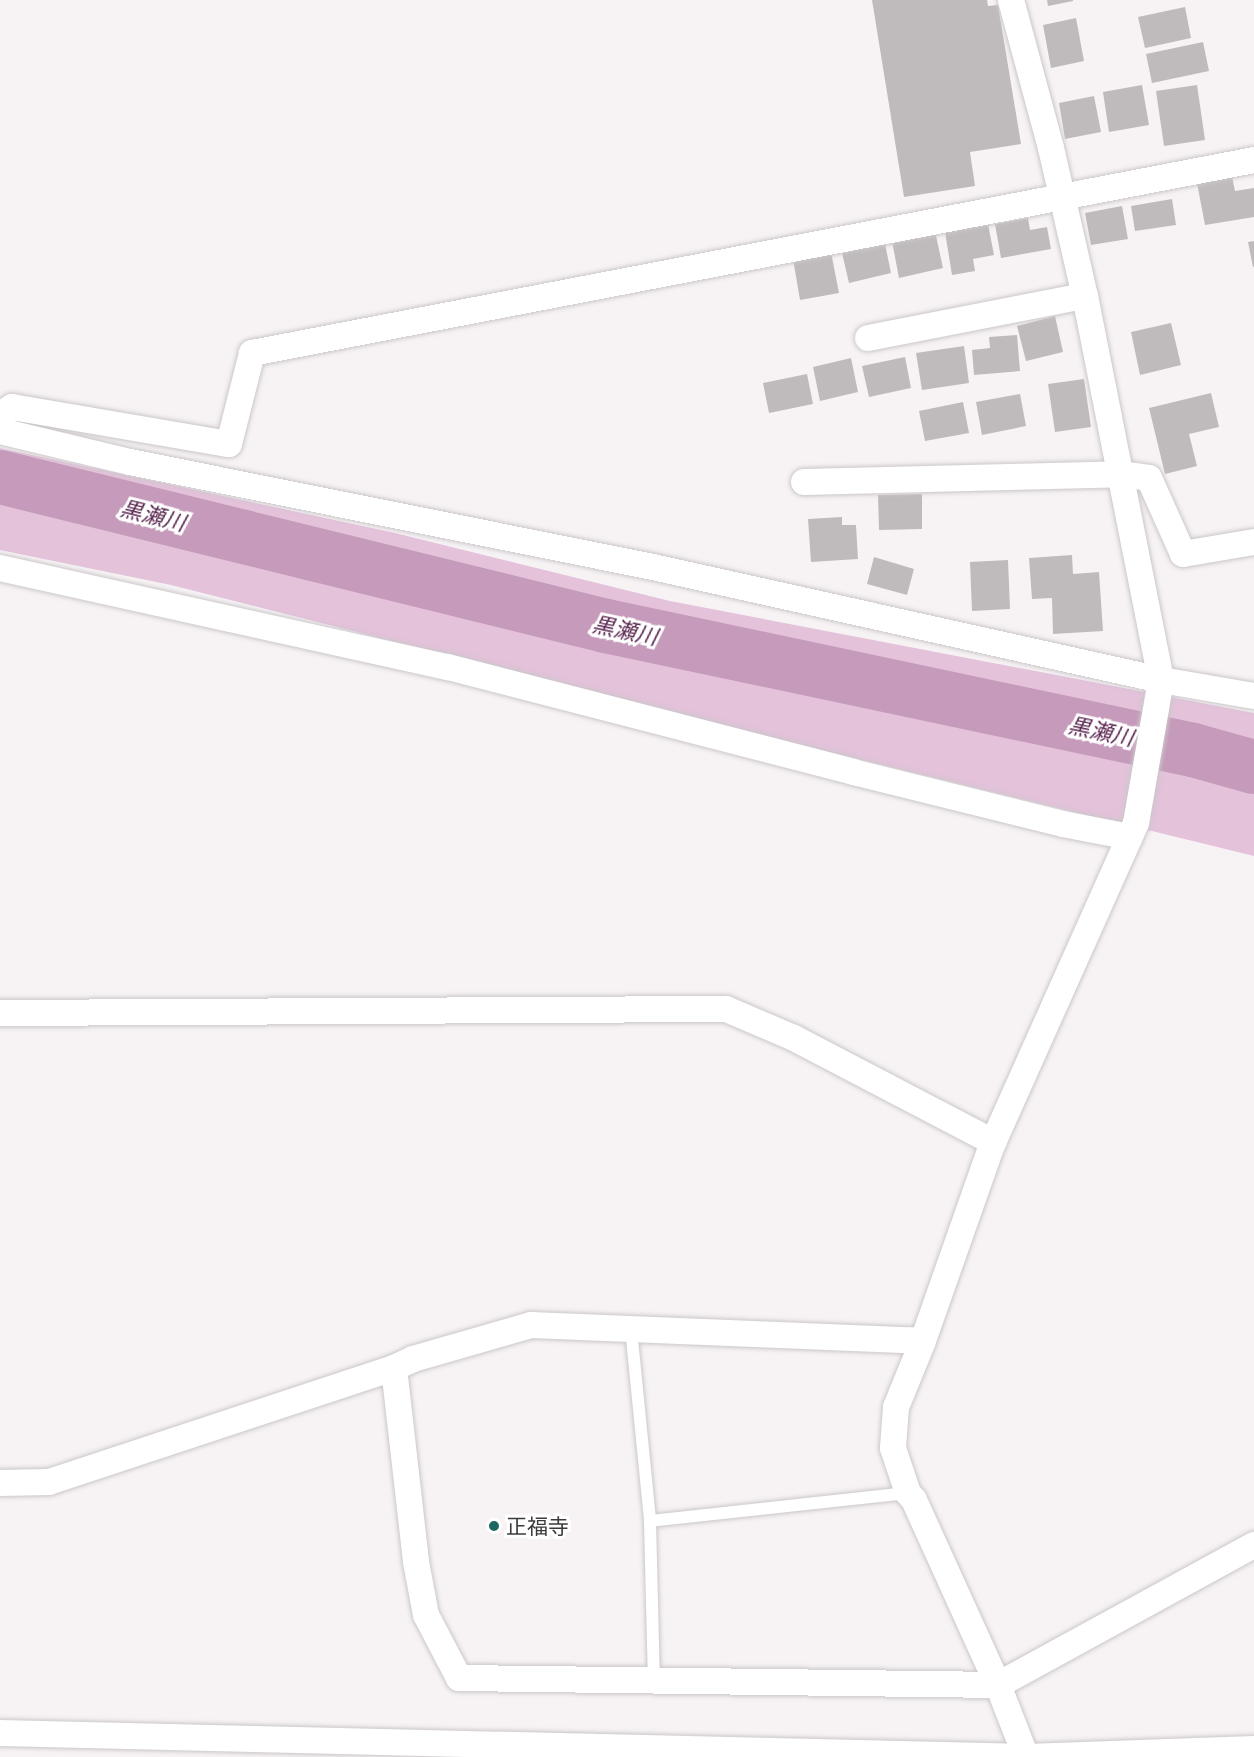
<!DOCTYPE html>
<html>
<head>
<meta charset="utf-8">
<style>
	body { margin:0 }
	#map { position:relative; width:1254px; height:1757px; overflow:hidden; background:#f7f3f5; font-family:"Open Sans","Noto Sans JP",sans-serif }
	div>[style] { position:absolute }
	.green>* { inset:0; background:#e3c2da }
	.river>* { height:54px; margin:-27px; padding:0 27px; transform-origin:27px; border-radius:27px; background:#c59aba }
	.building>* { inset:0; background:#bfbbbd }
	.roads { filter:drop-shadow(0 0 2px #cbc7ca) drop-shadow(0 0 2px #cbc7ca) }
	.lane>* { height:12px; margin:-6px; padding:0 6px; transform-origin:6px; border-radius:6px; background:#fff }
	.street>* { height:26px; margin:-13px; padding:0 13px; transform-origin:13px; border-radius:13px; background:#fff }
	.dots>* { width:16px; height:16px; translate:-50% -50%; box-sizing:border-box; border:3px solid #fff; border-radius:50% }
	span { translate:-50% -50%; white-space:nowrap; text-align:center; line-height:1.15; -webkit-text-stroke:6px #fff; paint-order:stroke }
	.poi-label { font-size:21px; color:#3c3a3c }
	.left { translate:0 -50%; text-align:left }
	.water-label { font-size:22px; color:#5a254f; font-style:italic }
</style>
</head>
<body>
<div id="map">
	<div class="green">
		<div style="clip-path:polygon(0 448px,395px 533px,670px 601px,1254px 713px,1254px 856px,837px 754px,171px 585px,0 550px)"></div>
	</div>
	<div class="river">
		<div style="left:0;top:477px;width:624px;rotate:13.81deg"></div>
		<div style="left:606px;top:626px;width:600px;rotate:11.93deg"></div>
		<div style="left:1193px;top:750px;width:63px;rotate:15.6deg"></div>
	</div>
	<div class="building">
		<div style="clip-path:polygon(872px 0,987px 0,988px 6px,998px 5px,1021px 144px,970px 152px,975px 186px,904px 197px)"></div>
		<div style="clip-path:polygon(1047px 0,1073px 0,1073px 1px,1048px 6px)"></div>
		<div style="clip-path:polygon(1185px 7px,1191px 38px,1145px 48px,1138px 17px)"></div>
		<div style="clip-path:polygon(1076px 18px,1084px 61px,1051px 68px,1043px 25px)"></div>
		<div style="clip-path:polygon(1203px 42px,1209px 71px,1152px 83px,1146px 54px)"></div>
		<div style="clip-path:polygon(1142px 85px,1149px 125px,1109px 132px,1103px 92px)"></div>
		<div style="clip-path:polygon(1197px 85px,1205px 140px,1164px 146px,1156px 91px)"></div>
		<div style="clip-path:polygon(1094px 96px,1101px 132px,1065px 139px,1059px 103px)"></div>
		<div style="clip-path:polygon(1231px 172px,1235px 191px,1254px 188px,1254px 217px,1205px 225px,1196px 178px)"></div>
		<div style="clip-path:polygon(1172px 199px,1176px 225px,1135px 231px,1131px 206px)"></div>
		<div style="clip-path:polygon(1122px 206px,1128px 239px,1091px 245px,1085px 213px)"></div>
		<div style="clip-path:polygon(1028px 218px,1030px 230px,1047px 227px,1051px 249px,1001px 258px,995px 224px)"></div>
		<div style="clip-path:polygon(988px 224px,994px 255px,973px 259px,975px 271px,952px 275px,945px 232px)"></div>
		<div style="clip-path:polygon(935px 231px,943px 268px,899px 278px,892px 241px)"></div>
		<div style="clip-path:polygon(1254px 241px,1254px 267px,1253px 267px,1248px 242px)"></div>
		<div style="clip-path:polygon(885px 244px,891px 273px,849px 283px,842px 253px)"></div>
		<div style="clip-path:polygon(831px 252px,839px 293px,800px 300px,793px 259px)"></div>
		<div style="clip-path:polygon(1055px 316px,1063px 352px,1026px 361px,1017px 326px)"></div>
		<div style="clip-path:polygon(1171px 323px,1181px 365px,1140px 375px,1131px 332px)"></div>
		<div style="clip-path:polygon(1017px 335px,1020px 371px,974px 375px,972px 350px,990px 348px,989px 337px)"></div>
		<div style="clip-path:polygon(964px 346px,969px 383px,922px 390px,916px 353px)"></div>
		<div style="clip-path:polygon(905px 357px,911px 388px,869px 397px,862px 366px)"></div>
		<div style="clip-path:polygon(851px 358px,858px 392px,820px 401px,813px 367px)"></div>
		<div style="clip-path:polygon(807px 374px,813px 404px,769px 413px,763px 383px)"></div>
		<div style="clip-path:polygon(1084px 379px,1091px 427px,1055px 432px,1048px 384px)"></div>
		<div style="clip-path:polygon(1211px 393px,1219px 427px,1189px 434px,1197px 466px,1165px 474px,1149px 408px)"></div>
		<div style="clip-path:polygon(1020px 394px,1026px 426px,982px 435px,976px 402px)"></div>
		<div style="clip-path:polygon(963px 402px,969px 433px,925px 441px,919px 411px)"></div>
		<div style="clip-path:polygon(922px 494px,922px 529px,879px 530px,878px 495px)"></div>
		<div style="clip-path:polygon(842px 517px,842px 525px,856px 525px,858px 559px,811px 562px,808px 519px)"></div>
		<div style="clip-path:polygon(1072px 555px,1073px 574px,1099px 572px,1103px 631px,1053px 634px,1052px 598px,1032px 599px,1029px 558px)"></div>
		<div style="clip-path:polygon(874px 557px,914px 569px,907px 595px,867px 584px)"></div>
		<div style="clip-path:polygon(1008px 560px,1010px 609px,972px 611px,970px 562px)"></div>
	</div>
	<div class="roads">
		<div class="lane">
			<div style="left:631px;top:1329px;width:193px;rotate:84.3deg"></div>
			<div style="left:650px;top:1521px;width:162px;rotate:88.6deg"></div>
			<div style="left:650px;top:1521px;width:260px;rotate:-6.2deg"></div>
		</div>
		<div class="street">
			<div style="left:1011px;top:0;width:153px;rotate:74.9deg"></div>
			<div style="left:1051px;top:148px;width:152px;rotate:77.1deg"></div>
			<div style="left:1085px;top:296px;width:391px;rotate:78.8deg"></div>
			<div style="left:1161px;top:680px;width:145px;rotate:99.9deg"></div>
			<div style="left:1136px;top:823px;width:350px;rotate:114.1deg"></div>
			<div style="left:993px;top:1142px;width:211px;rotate:109.4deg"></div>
			<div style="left:923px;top:1341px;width:71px;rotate:112.2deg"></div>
			<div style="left:896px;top:1407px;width:41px;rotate:94.2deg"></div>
			<div style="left:893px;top:1448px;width:47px;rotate:71.6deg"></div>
			<div style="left:908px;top:1493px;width:9px;rotate:49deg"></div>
			<div style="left:914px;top:1500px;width:203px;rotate:65.6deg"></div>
			<div style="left:998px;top:1685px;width:77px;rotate:68.7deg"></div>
			<div style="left:868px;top:338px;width:221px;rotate:-11deg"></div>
			<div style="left:0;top:416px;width:15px;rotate:-37deg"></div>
			<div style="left:12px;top:407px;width:220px;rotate:9.7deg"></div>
			<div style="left:229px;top:444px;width:94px;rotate:-75.8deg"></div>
			<div style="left:252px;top:353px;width:1020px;rotate:-10.9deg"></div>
			<div style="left:0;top:431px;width:134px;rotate:13.4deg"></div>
			<div style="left:130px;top:462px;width:533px;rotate:11.35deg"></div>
			<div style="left:653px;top:567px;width:520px;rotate:12.54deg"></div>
			<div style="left:1161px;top:680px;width:94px;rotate:9.8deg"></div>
			<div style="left:804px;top:482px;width:318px;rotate:-1.4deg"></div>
			<div style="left:1122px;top:474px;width:27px;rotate:8deg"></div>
			<div style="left:1149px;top:478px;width:83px;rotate:65.9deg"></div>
			<div style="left:1183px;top:554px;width:72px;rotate:-9.6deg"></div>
			<div style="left:0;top:568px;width:459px;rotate:12.5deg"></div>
			<div style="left:448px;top:667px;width:418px;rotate:14.5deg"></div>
			<div style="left:853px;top:772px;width:216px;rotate:13.9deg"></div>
			<div style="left:1063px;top:824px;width:68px;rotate:11deg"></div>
			<div style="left:0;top:1013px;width:726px;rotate:-0.32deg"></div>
			<div style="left:726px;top:1009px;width:74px;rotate:23.1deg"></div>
			<div style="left:794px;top:1038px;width:225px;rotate:27.6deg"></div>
			<div style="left:394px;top:1368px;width:195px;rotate:83.5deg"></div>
			<div style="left:416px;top:1562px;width:54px;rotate:79.3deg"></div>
			<div style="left:426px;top:1615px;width:71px;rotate:62.4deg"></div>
			<div style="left:459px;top:1678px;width:539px;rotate:0.74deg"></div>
			<div style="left:998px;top:1685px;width:292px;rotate:-28.7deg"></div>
			<div style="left:0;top:1483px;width:49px;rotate:-1.2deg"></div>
			<div style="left:49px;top:1482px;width:363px;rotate:-18.3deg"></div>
			<div style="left:394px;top:1368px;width:21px;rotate:-25deg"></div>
			<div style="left:413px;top:1359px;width:123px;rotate:-16.1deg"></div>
			<div style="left:531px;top:1325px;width:392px;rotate:2.3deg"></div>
			<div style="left:0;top:1733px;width:1026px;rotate:1.34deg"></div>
			<div style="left:1026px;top:1757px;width:228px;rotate:-2deg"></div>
		</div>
	</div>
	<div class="dots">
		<div style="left:494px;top:1526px;background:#1c6760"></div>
	</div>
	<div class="poi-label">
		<span class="left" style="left:506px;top:1526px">正福寺</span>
	</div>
	<div class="water-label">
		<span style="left:153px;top:515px;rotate:14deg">黒瀬川</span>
		<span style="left:625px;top:630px;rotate:12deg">黒瀬川</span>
		<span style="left:1101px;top:731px;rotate:12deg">黒瀬川</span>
	</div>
</div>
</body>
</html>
